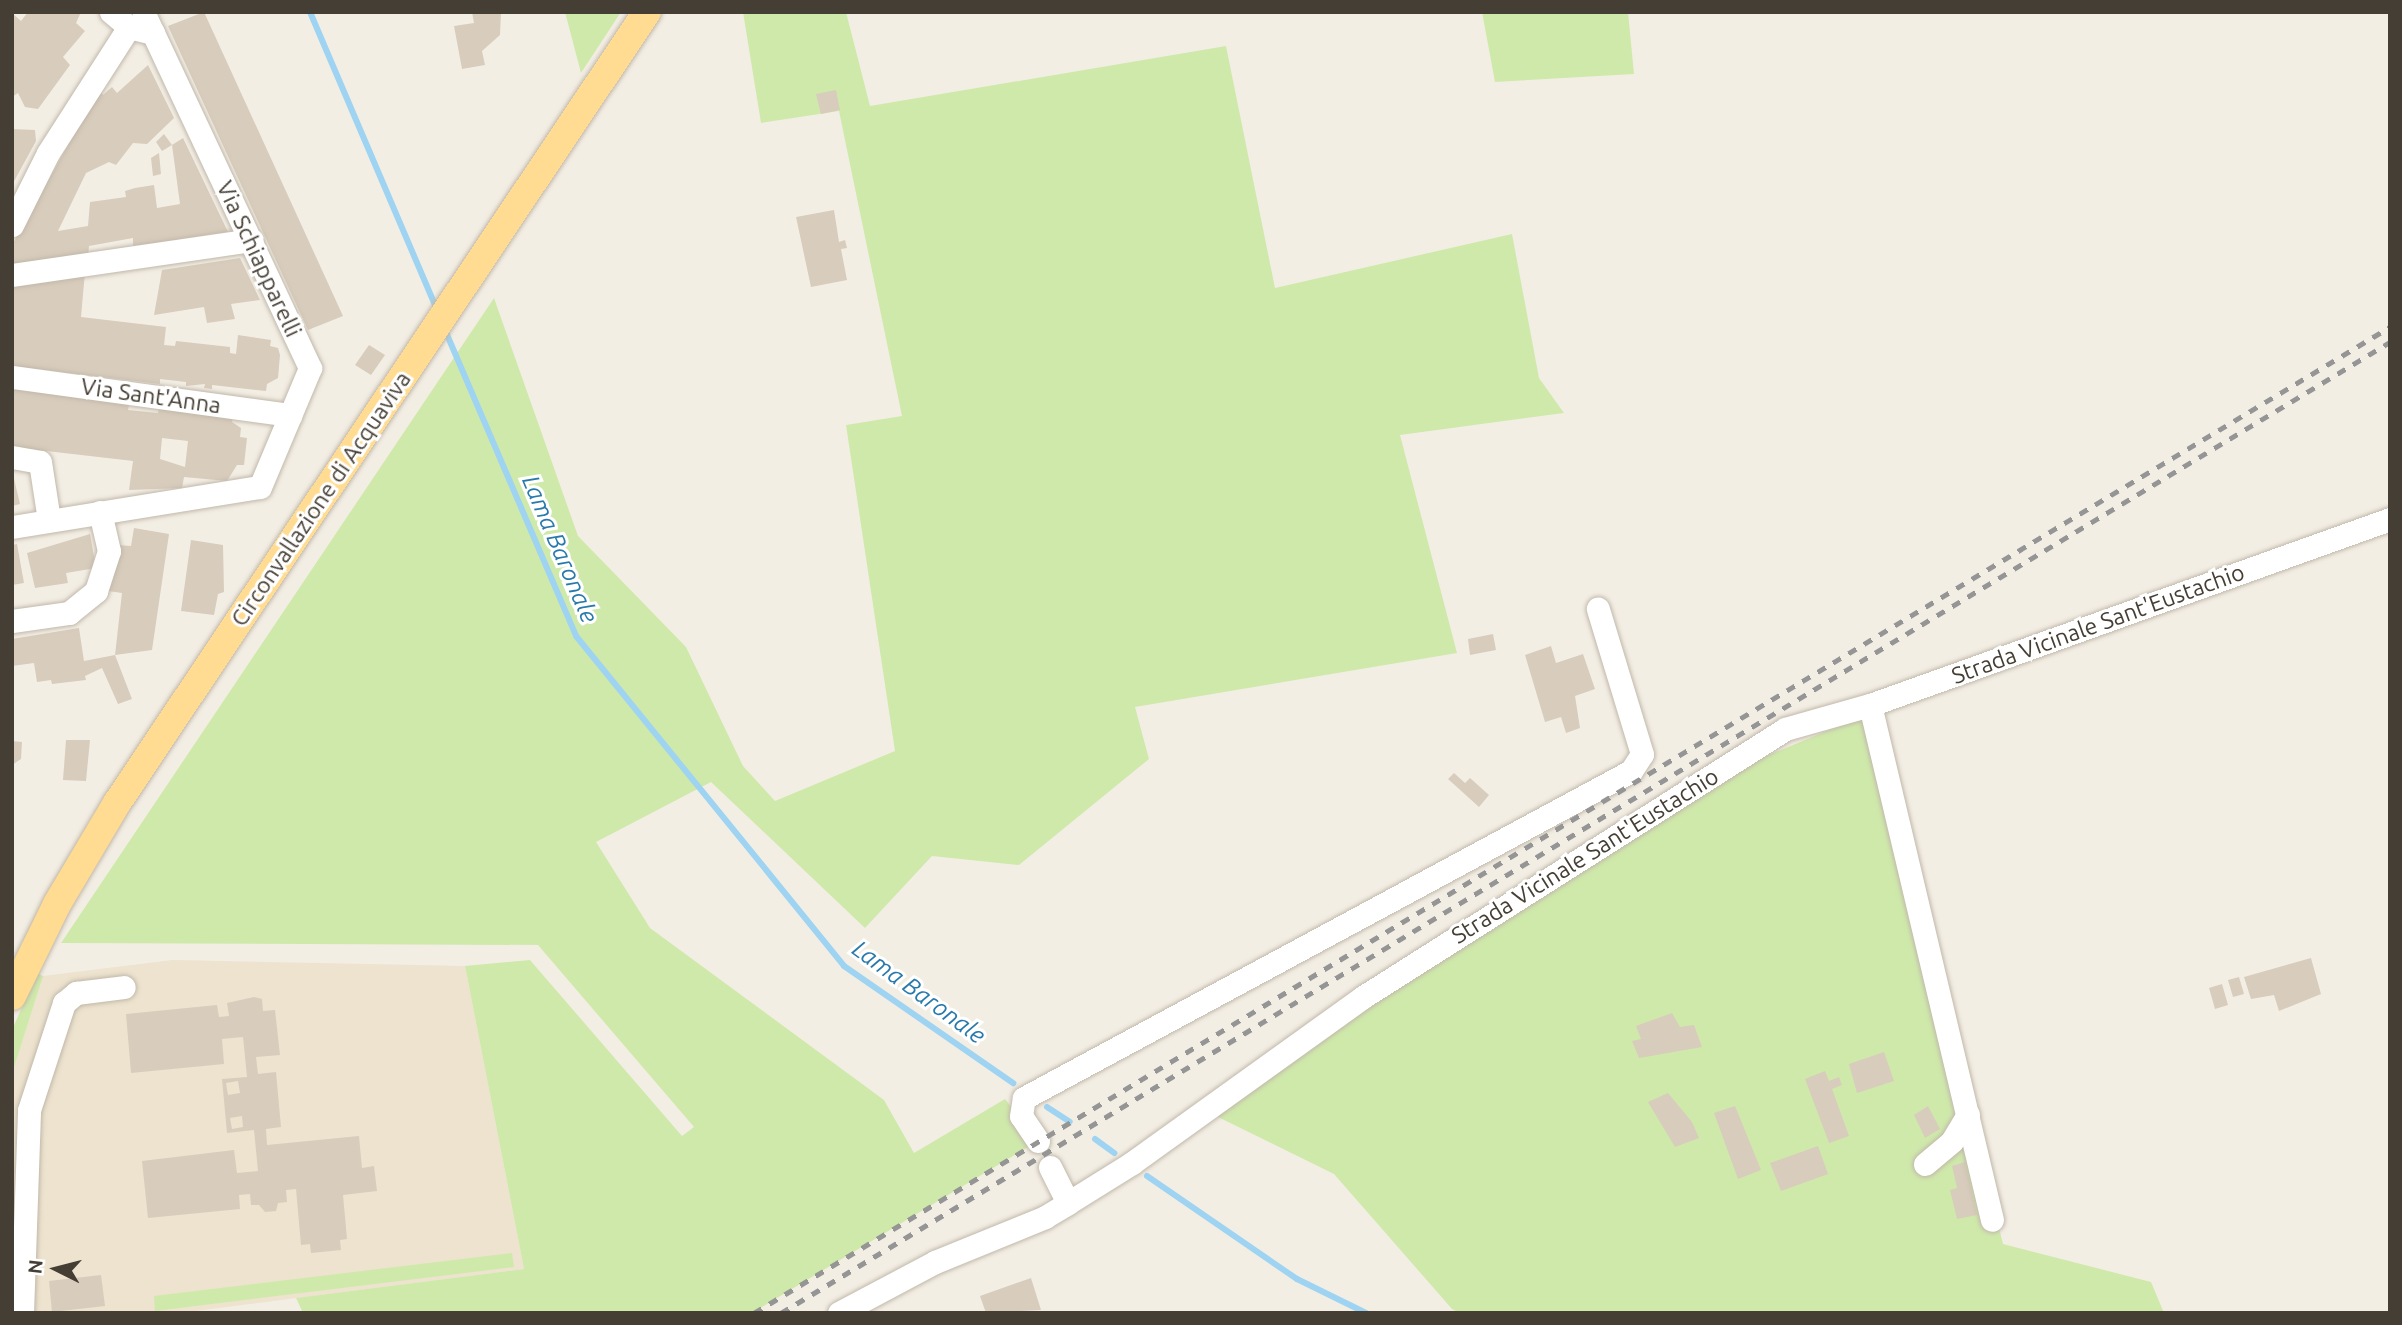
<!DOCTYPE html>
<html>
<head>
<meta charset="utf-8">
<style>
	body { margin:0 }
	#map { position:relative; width:2402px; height:1325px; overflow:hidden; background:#f3eee4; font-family:Ubuntu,sans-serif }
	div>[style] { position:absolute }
	.education>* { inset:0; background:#ede3ce }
	.green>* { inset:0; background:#cfe9ab }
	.stream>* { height:6px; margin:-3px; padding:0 3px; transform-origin:3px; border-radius:3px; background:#9ed3f2 }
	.building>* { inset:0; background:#d8ccbc }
	.roads { filter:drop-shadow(0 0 2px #c1b8aa) drop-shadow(0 0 2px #c1b8aa) }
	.minor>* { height:23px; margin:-11.5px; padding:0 11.5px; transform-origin:11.5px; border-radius:11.5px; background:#fff }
	.major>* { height:28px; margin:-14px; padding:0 14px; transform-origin:14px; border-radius:14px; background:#ffdc91 }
	.rail>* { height:5px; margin-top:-2.5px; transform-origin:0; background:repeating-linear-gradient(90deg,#959595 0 9px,transparent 0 18px) }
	span { translate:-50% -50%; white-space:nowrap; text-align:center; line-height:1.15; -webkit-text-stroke:6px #fff; paint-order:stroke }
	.street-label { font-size:23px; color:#453e34 }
	.water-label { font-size:24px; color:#297aac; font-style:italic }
	.frame { position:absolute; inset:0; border:14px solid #453e34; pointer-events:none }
	.north { position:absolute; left:21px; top:1234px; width:70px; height:70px; -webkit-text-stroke:5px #fff; paint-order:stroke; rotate:276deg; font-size:19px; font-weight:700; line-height:28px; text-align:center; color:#453e34 }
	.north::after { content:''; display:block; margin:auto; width:24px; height:32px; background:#453e34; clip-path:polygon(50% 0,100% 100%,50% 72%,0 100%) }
</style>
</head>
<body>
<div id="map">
	<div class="education">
		<div style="clip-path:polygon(172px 960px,465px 966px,524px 1269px,180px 1313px,12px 1313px,12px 1074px,43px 976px)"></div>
	</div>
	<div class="green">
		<div style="clip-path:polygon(565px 12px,621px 12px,581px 73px)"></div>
		<div style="clip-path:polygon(743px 12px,846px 12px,870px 106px,1226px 46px,1275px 288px,1512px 234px,1539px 378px,1564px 413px,1400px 435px,1457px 653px,1135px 707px,1149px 759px,1019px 865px,932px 856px,865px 928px,711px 782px,596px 842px,650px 928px,884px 1100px,914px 1153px,1005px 1099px,1038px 1141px,752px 1313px,303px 1313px,296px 1298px,524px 1269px,465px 966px,530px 960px,682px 1136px,694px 1127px,538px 945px,61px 943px,494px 298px,578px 536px,686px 647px,743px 766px,775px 801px,895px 751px,846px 425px,902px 416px,839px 111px,761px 123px)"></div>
		<div style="clip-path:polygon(1482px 12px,1628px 12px,1634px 74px,1495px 82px)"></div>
		<div style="clip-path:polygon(1870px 713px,2003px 1244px,2151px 1282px,2164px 1313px,1460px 1313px,1452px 1309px,1334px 1174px,1216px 1116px,1303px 1045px,1747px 764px)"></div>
		<div style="clip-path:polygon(37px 973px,43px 976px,12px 1074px,12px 1030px)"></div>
		<div style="clip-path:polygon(512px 1253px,514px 1267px,155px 1311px,154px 1296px)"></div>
	</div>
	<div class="stream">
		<div style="left:310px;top:12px;width:324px;rotate:66.9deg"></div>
		<div style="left:445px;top:330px;width:333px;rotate:66.8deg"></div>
		<div style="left:576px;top:636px;width:425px;rotate:50.9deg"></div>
		<div style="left:844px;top:966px;width:206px;rotate:34.7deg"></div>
		<div style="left:1047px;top:1107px;width:27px;rotate:33deg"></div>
		<div style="left:1095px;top:1139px;width:24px;rotate:36deg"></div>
		<div style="left:1147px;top:1176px;width:182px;rotate:34.5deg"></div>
		<div style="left:1297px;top:1279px;width:77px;rotate:26.2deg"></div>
	</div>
	<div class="building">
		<div style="clip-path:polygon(28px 12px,81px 12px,76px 23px,85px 31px,63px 57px,70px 65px,38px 109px,25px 107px,18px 93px,12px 97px,12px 13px,21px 21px)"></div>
		<div style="clip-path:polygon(204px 12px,343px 316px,308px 330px,168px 26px)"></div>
		<div style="clip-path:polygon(472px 12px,501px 12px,500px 35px,482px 51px,485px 65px,462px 69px,454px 26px,474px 23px)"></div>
		<div style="clip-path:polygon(148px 65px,174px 118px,147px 144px,133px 143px,116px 165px,109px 162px,86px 173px,58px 231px,88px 226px,90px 202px,126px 197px,125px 191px,135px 188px,154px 185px,157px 208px,180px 204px,172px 145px,183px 138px,228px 232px,133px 246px,133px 238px,89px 246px,88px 257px,12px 267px,12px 245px,99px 90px,103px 95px,112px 87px,117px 93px)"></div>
		<div style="clip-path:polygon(836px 90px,840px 110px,821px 114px,816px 94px)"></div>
		<div style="clip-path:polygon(12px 129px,35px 130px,36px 141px,12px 185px)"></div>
		<div style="clip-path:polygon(164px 134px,172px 145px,162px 151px,156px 142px)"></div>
		<div style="clip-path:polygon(159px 153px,161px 174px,153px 176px,151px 158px)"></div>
		<div style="clip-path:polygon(834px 210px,839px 242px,845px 240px,847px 248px,841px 249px,847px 280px,811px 287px,796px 217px)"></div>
		<div style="clip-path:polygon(240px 258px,260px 300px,231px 304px,235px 319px,207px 323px,204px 307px,154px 315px,162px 270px)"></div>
		<div style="clip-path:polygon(85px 272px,81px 317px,166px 327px,164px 345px,175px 346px,176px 341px,230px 347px,230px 353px,236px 354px,238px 335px,271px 340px,270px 346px,278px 348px,280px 355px,278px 378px,267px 384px,266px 391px,212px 385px,212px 389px,204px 388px,205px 384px,186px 386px,186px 382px,160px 379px,160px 384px,12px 366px,12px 282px)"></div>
		<div style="clip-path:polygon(369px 345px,385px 355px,371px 375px,355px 365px)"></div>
		<div style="clip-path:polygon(evenodd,12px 388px,130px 401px,128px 410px,158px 413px,159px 406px,233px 415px,232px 422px,241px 428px,240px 437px,247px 438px,244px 465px,237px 465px,227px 481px,184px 477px,182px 488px,129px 490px,133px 461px,12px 447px,12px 388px,162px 438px,188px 441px,185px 467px,160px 459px,162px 438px)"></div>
		<div style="clip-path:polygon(12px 470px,20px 504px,12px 506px)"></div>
		<div style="clip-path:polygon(134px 528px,169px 534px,152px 650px,115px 655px,132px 699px,118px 704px,102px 668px,85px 676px,86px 680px,52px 684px,51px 680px,37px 682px,34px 663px,12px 666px,12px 639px,79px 628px,84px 661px,115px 655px,122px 593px,101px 590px,117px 545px,131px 546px)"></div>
		<div style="clip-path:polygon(90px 534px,96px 568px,66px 573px,68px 583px,35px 588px,27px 553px)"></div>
		<div style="clip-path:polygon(191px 540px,223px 545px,224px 592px,218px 594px,214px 615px,181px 611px)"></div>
		<div style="clip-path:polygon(17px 544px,24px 583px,12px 585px,12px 545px)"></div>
		<div style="clip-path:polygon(1493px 634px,1496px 650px,1470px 655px,1468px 639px)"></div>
		<div style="clip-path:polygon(1551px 646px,1556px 663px,1583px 654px,1595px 689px,1575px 696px,1580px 728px,1566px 733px,1561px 717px,1545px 722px,1525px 655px)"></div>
		<div style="clip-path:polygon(66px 740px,90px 740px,86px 781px,63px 780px)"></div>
		<div style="clip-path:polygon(12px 741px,22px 742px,21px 759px,12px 765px)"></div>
		<div style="clip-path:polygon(1454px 773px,1465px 783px,1470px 778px,1489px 795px,1479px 807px,1448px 779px)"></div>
		<div style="clip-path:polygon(2311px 958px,2321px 994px,2279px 1011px,2274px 995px,2251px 999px,2244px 977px)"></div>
		<div style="clip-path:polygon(2239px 977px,2244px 994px,2233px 997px,2228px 980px)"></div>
		<div style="clip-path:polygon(2222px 984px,2228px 1005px,2215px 1009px,2209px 988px)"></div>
		<div style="clip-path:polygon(evenodd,254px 997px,262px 999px,263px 1011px,275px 1010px,280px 1055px,256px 1057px,258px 1074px,276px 1072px,281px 1127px,266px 1129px,267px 1145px,359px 1136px,362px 1168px,374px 1166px,377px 1191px,343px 1195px,347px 1239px,340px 1240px,341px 1250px,311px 1253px,310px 1244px,301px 1245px,296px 1189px,286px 1190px,287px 1202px,278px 1203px,276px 1211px,265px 1212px,259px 1205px,251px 1205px,250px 1194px,239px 1195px,240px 1209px,148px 1218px,142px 1161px,234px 1150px,237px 1173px,258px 1171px,254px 1130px,227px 1133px,222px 1079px,247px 1077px,243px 1037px,222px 1039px,224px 1064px,131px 1073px,126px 1014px,217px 1005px,219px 1017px,229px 1016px,227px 1003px,254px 997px,238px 1081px,240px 1093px,228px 1095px,226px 1083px,238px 1081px,254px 997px,242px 1116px,243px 1127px,232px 1129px,230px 1118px,242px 1116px)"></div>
		<div style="clip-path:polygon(1672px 1013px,1680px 1027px,1694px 1025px,1702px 1047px,1639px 1058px,1632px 1041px,1641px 1039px,1636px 1026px)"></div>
		<div style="clip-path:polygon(1884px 1052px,1894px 1081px,1857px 1093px,1849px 1064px)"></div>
		<div style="clip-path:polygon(1825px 1071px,1829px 1081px,1839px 1077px,1842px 1085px,1832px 1089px,1849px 1136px,1829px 1143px,1805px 1079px)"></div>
		<div style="clip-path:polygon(1668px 1093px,1692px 1122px,1699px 1138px,1675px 1147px,1648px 1102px)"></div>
		<div style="clip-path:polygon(1735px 1106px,1761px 1170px,1738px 1179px,1714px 1113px)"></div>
		<div style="clip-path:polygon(1928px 1106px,1940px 1129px,1925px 1138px,1914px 1115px)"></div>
		<div style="clip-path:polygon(1818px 1146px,1828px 1174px,1781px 1191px,1770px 1163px)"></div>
		<div style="clip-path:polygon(1965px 1162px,1977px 1215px,1957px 1219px,1950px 1190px,1957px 1188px,1952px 1166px)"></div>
		<div style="clip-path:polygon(101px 1275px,105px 1306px,52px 1312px,49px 1281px)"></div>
		<div style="clip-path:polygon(1031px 1278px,1041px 1310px,986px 1313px,980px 1296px)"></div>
	</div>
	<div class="roads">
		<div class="minor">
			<div style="left:111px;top:12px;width:23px;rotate:40deg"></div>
			<div style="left:129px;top:27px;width:25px;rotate:14deg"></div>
			<div style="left:153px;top:33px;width:23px;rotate:-115deg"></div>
			<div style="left:12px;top:225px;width:80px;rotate:-63.4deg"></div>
			<div style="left:48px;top:153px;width:150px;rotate:-57.3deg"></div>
			<div style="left:12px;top:275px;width:242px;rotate:-8.3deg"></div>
			<div style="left:12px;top:377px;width:281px;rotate:7.8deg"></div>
			<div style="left:12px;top:457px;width:28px;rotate:10deg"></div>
			<div style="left:40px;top:462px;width:59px;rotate:81.2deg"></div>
			<div style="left:12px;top:527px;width:251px;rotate:-9.2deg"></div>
			<div style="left:260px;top:487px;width:129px;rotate:-67.2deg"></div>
			<div style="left:310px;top:368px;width:370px;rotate:-115.1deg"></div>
			<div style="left:12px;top:621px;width:58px;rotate:-8deg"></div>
			<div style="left:69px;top:613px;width:35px;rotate:-39deg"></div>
			<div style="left:96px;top:591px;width:42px;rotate:-72deg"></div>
			<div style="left:109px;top:551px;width:40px;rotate:-103deg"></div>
			<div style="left:1870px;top:705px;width:529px;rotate:76.67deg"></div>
			<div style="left:1038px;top:1141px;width:30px;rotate:-124deg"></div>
			<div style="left:1021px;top:1116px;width:18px;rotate:-81deg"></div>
			<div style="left:1024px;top:1098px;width:689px;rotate:-28.31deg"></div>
			<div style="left:1631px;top:771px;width:20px;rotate:-57deg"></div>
			<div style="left:1642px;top:754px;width:152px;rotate:-106.9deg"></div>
			<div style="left:1925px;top:1164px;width:35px;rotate:-40deg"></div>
			<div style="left:1952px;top:1141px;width:31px;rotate:-59deg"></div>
			<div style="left:1050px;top:1167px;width:40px;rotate:63.4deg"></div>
			<div style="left:22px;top:1313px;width:203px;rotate:-88deg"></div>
			<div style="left:29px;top:1110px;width:113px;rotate:-71.9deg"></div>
			<div style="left:64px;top:1003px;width:16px;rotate:-40deg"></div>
			<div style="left:76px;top:993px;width:48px;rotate:-7.1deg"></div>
			<div style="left:839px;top:1313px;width:109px;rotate:-28deg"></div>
			<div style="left:935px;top:1262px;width:119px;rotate:-22.2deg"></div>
			<div style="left:1045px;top:1217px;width:27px;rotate:-31deg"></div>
			<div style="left:1068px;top:1203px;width:75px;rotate:-32deg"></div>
			<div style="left:1132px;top:1163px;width:284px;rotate:-35.7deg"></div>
			<div style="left:1363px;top:997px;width:500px;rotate:-32.4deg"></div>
			<div style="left:1785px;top:729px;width:88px;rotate:-15.8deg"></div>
			<div style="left:1870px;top:705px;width:552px;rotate:-19.68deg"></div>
		</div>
		<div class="major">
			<div style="left:12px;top:996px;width:102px;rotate:-63.9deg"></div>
			<div style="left:57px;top:904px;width:117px;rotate:-59.3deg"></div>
			<div style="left:117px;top:803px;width:952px;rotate:-56.18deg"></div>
		</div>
	</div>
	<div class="rail">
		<div style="left:754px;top:1313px;width:1910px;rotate:-31.08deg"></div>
		<div style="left:781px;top:1313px;width:1879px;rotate:-31.11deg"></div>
	</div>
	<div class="street-label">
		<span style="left:259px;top:259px;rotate:65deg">Via Schiapparelli</span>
		<span style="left:151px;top:396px;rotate:8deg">Via Sant'Anna</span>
		<span style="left:321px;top:499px;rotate:-56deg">Circonvallazione di Acquaviva</span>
		<span style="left:2098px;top:624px;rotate:-20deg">Strada Vicinale Sant'Eustachio</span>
		<span style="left:1585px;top:856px;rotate:-32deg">Strada Vicinale Sant'Eustachio</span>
	</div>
	<div class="water-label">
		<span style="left:560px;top:549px;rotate:67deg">Lama Baronale</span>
		<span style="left:919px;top:992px;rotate:36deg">Lama Baronale</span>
	</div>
	<div class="frame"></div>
	<div class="north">N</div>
</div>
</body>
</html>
